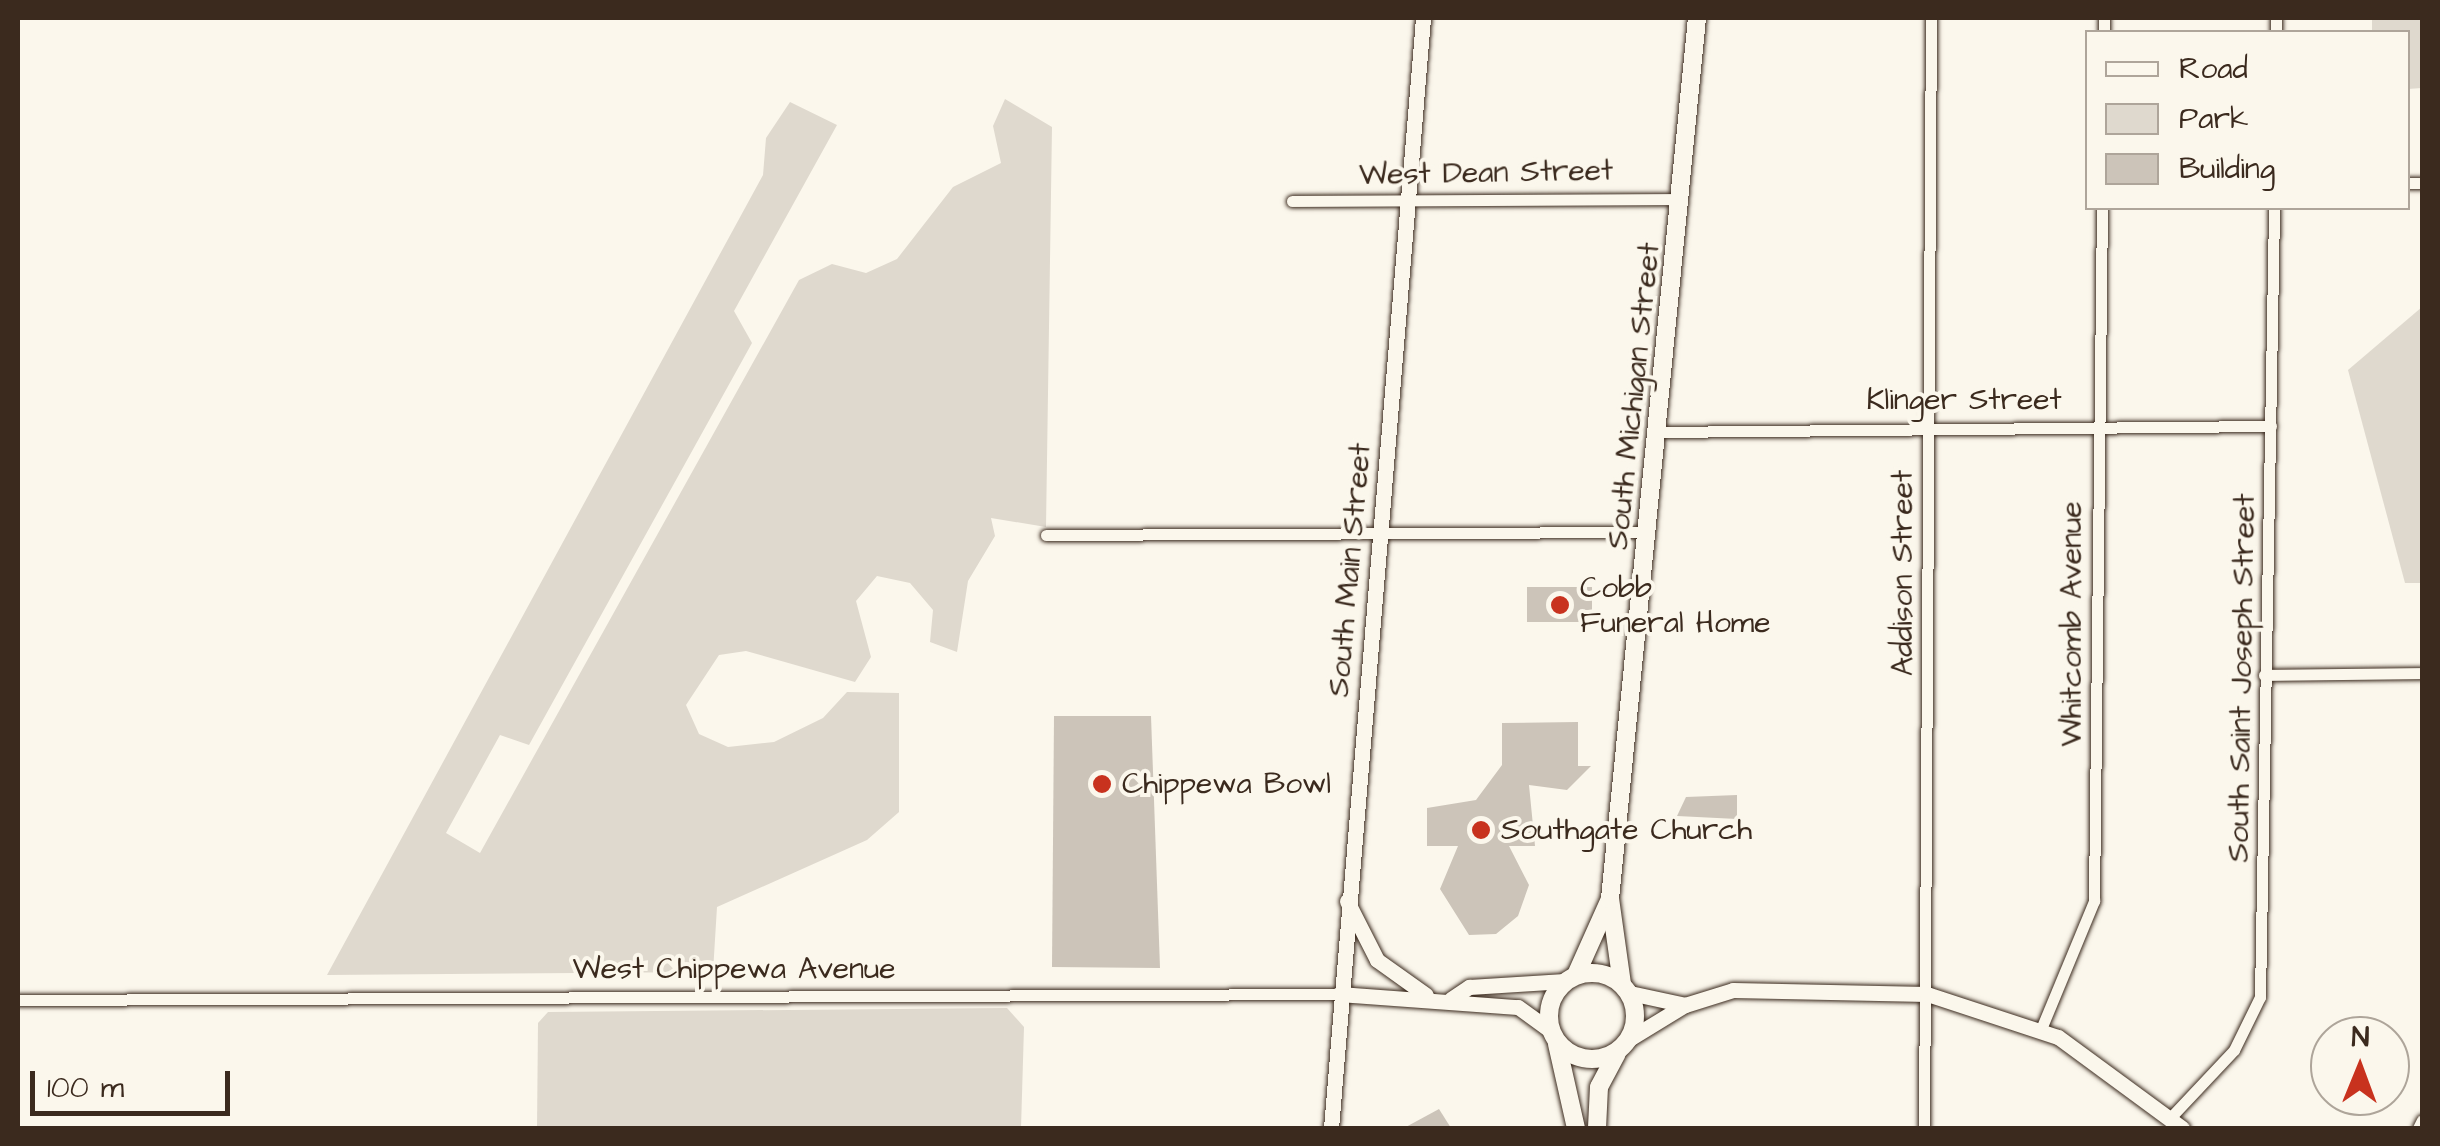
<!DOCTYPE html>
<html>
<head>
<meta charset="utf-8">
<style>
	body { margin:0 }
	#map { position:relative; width:2440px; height:1146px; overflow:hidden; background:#fbf7ec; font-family:"Architects Daughter",sans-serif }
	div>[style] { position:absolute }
	.green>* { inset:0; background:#dfd9ce }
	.building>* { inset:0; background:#ccc4b9 }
	.roads { filter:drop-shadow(0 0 2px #3b2a1e) drop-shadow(0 0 2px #3b2a1e) }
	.street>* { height:11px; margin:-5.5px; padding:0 5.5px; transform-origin:5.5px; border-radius:5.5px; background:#fbf7ec }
	.secondary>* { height:15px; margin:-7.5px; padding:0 7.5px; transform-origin:7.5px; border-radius:7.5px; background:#fbf7ec }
	.primary>* { height:18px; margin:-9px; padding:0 9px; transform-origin:9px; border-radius:9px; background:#fbf7ec }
	.primary>.ring { margin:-9px; padding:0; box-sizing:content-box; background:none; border:18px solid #fbf7ec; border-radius:50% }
	.dots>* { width:28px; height:28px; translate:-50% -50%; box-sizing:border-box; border:5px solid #fbf7ec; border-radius:50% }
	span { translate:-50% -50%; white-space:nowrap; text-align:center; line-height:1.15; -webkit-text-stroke:8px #fbf7ec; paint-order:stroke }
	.street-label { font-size:30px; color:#3b2a1e }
	.poi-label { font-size:30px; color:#3b2a1e }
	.left { translate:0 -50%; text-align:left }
	.frame { position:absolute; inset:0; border:20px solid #3b2a1e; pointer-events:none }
	.legend { position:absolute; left:2085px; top:30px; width:325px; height:180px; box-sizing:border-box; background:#fbf7ec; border:2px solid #aea59a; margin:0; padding:12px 18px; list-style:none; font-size:30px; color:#3b2a1e }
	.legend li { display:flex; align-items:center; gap:20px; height:50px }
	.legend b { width:50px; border:2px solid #aea59a }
	.north { position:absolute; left:2310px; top:1016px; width:100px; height:100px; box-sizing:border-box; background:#fbf7ec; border:2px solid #aea59a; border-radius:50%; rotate:1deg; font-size:28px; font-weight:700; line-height:40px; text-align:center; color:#3b2a1e }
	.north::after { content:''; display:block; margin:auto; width:35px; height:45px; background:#c8321e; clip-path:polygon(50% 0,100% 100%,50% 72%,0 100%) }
	.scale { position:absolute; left:30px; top:1071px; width:200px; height:45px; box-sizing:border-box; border:5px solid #3b2a1e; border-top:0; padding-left:12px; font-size:30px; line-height:35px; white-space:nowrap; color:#3b2a1e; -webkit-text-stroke:8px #fbf7ec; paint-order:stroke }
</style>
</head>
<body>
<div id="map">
	<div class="green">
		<div style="clip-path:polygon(2372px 18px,2422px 18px,2422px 88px,2408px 89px,2408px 32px,2372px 32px)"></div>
		<div style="clip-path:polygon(1005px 99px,1052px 127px,1046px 527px,991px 518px,995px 536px,968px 581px,957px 652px,930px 642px,933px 610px,910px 583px,877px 576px,856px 601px,871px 657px,855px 682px,746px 651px,719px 655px,686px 705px,699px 734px,728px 747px,774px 742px,823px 718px,847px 692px,899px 693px,899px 812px,867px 840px,717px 907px,713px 972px,327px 975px,763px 175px,766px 138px,790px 102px,837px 125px,734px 311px,752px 343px,529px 745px,500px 735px,446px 833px,480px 853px,799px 280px,832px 264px,866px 273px,897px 259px,953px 187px,1001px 163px,993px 126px)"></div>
		<div style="clip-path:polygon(2422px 307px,2422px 583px,2405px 583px,2348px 370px)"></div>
		<div style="clip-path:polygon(1007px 1008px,1024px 1027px,1021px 1128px,537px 1128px,538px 1023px,548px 1012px)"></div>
	</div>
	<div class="building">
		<div style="clip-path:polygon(1527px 587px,1592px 587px,1592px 622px,1527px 622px)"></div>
		<div style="clip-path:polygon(1054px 716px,1151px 716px,1160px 968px,1052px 967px)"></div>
		<div style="clip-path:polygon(1578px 722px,1578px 766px,1591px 766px,1567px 790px,1529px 785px,1535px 846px,1509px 846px,1529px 885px,1518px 916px,1496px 934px,1469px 935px,1440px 889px,1458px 846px,1427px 846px,1427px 808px,1476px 800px,1502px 765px,1502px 723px)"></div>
		<div style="clip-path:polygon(1737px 795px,1737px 819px,1677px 816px,1686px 797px)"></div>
		<div style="clip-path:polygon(1439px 1109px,1451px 1128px,1404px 1128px)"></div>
	</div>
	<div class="roads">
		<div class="street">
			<div style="left:2104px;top:32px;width:14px;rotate:-90deg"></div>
			<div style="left:2276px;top:32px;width:14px;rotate:-90deg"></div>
			<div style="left:2408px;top:183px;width:14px"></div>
			<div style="left:1292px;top:201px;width:389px;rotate:-0.3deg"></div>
			<div style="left:1657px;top:432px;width:614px;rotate:-0.56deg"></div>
			<div style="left:1046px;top:535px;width:602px;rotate:-0.29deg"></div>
			<div style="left:2264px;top:675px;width:158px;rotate:-0.7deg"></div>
			<div style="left:18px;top:1000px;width:1321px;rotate:-0.26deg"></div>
			<div style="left:2041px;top:1029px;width:139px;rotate:-67.5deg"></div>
			<div style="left:2094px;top:901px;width:693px;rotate:-89.34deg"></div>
			<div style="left:2170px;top:1118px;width:93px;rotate:-46.7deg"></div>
			<div style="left:2234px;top:1050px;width:59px;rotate:-63.9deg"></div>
			<div style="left:2260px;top:997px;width:789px;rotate:-88.98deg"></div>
			<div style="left:1924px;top:1128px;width:1110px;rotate:-89.64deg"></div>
			<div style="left:2418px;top:1128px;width:9px;rotate:-63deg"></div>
		</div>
		<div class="secondary">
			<div style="left:1347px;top:901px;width:66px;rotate:63deg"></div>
			<div style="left:1377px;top:960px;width:60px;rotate:35.5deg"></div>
			<div style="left:1630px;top:993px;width:56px;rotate:12.3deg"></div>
			<div style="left:1339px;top:994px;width:179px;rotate:4.2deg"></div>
			<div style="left:1518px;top:1007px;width:39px;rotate:36deg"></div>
			<div style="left:1451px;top:999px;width:22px;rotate:-34deg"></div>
			<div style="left:1469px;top:987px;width:96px;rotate:-3.6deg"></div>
			<div style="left:1629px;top:1039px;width:66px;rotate:-31.3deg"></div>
			<div style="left:1685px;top:1005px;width:50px;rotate:-17.4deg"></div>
			<div style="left:1733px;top:990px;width:194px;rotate:1.2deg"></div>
			<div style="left:1927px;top:994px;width:138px;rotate:18.2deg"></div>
			<div style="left:2058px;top:1037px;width:154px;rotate:36.3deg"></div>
			<div style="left:1331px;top:1128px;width:1114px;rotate:-85.26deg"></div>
		</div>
		<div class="primary">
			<div class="ring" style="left:1549px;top:973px;width:68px;height:68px"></div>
			<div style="left:1576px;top:975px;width:83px;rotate:-65.9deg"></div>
			<div style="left:1622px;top:984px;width:86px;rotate:-98deg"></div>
			<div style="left:1610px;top:899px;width:885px;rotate:-84.36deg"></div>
			<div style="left:1557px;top:1044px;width:86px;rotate:77.3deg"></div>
			<div style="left:1597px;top:1128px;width:41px;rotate:-87.2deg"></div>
			<div style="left:1599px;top:1087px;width:38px;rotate:-62deg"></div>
		</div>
	</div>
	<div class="dots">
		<div style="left:1560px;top:605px;background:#c8321e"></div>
		<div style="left:1102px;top:784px;background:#c8321e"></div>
		<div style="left:1481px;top:830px;background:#c8321e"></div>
	</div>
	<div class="street-label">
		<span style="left:1486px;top:173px;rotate:-1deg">West Dean Street</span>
		<span style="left:1634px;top:396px;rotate:-84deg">South Michigan Street</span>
		<span style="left:1964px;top:400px">Klinger Street</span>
		<span style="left:1350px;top:570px;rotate:-85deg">South Main Street</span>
		<span style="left:1903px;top:573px;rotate:-90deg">Addison Street</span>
		<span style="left:2072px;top:624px;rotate:-90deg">Whitcomb Avenue</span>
		<span style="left:2242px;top:678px;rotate:-89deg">South Saint Joseph Street</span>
		<span style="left:734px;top:969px">West Chippewa Avenue</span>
	</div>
	<div class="poi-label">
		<span class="left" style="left:1580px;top:605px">Cobb<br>Funeral Home</span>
		<span class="left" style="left:1122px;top:784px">Chippewa Bowl</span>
		<span class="left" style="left:1501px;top:830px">Southgate Church</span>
	</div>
	<div class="frame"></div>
	<ul class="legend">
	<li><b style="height:12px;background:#fbf7ec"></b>Road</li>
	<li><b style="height:28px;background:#dfd9ce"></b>Park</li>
	<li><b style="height:28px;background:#ccc4b9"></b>Building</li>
	</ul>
	<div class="north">N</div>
	<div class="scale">100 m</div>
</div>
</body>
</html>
